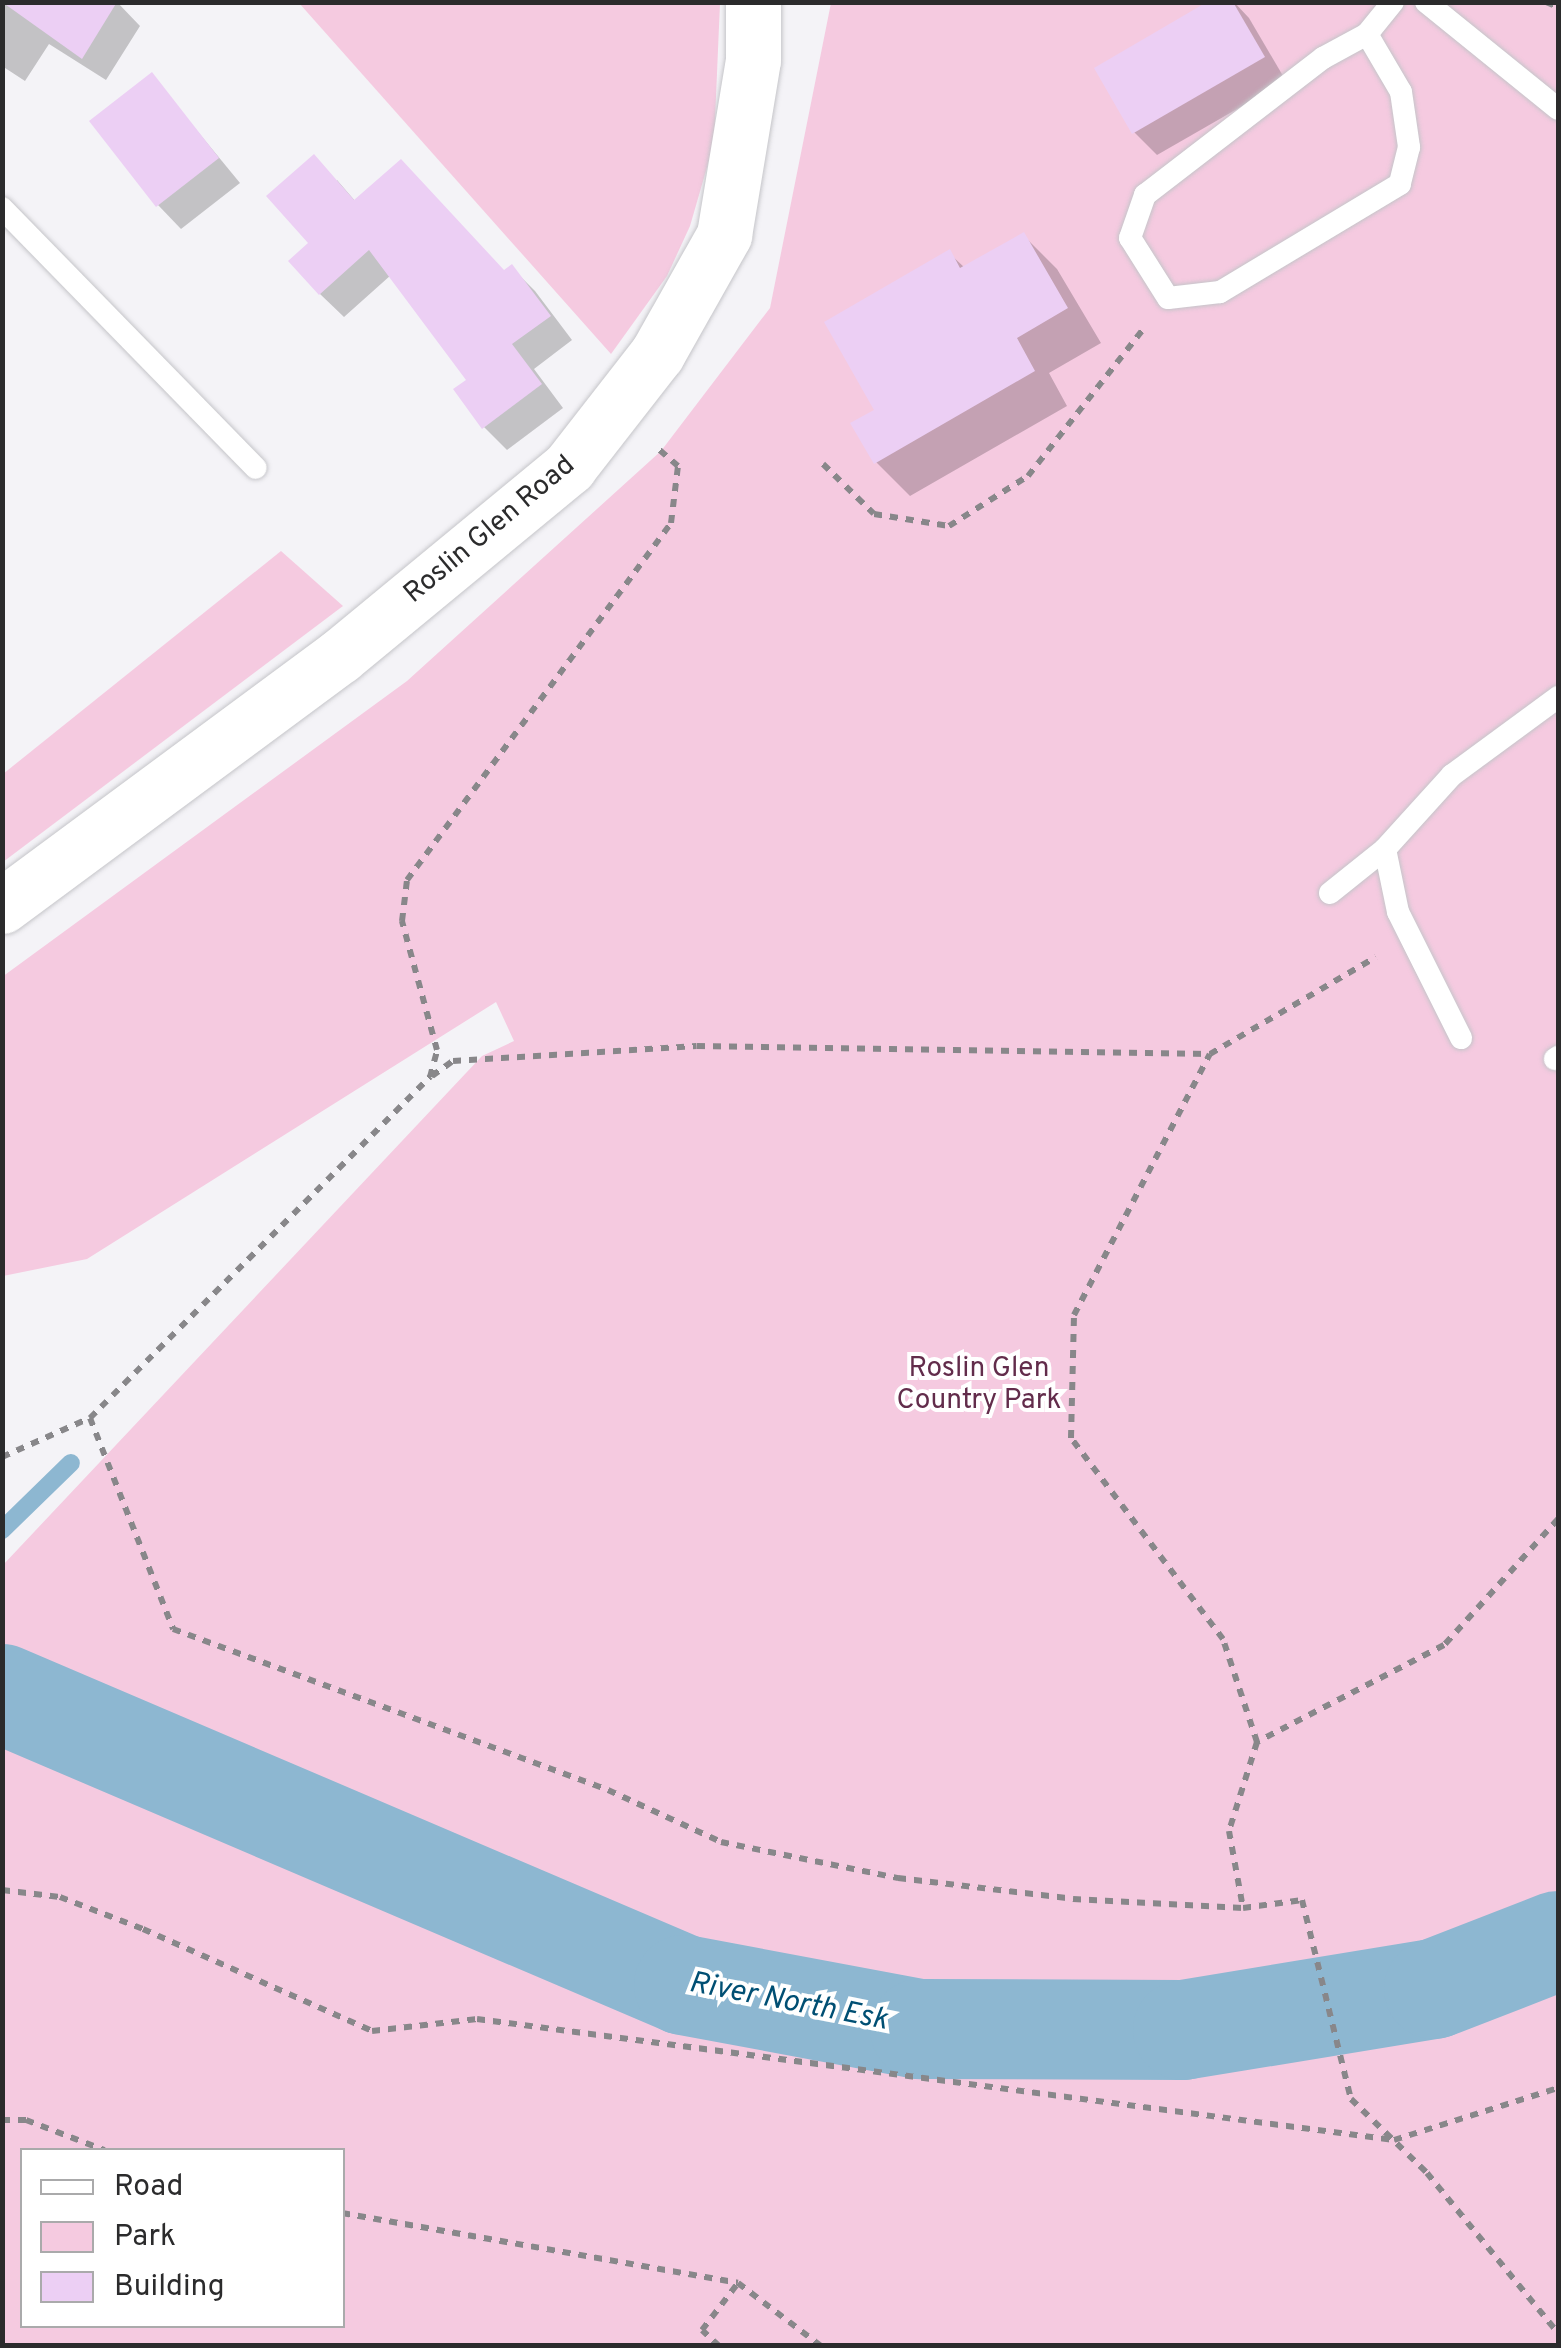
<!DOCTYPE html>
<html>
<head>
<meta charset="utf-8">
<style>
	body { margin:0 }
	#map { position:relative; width:1561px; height:2348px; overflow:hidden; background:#f4f3f7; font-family:Overpass,sans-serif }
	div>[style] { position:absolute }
	.green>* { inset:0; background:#f5cae0 }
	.shadow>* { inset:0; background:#0003 }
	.stream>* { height:18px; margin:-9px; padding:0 9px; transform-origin:9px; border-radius:9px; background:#8db7d1 }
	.river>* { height:100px; margin:-50px; padding:0 50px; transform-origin:50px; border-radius:50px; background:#8db7d1 }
	.building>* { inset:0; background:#eccff4 }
	.path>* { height:6px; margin-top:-3px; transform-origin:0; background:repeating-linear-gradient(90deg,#88878a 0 8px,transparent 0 16px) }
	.roads { filter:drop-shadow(0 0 2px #c5c5c9) drop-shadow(0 0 2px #c5c5c9) }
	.service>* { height:22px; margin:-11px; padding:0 11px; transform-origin:11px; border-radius:11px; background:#fff }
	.secondary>* { height:55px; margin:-27.5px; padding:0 27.5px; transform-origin:27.5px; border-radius:27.5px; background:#fff }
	span { translate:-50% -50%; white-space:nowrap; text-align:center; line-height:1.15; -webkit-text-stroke:8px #fff; paint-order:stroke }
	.street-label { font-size:28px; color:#2b2b2c }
	.park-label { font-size:28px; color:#622c4b }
	.water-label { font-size:30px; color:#004f73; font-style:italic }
	.frame { position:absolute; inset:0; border:5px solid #2b2b2c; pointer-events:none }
	.legend { position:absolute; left:20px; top:2148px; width:325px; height:180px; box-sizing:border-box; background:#fff; border:2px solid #aaaaab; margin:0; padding:12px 18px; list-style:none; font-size:30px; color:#2b2b2c }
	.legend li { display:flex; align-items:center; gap:20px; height:50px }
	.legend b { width:50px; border:2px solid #aaaaab }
</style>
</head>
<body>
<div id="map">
	<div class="green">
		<div style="clip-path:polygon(299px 3px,720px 3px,714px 143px,690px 226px,667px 276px,611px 354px)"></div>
		<div style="clip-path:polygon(evenodd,831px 3px,1558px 3px,1558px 2345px,3px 2345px,3px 1565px,482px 1056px,514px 1041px,496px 1002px,87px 1259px,3px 1276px,2px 977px,407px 681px,661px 451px,770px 308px,831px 3px,22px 2150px,342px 2150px,342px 2326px,22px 2326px,22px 2150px)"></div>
		<div style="clip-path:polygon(281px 551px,343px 606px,3px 862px,3px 774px)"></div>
	</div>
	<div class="shadow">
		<div style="clip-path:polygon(2px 2px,117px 2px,140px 26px,106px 80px,49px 44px,25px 81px,2px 66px)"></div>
		<div style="clip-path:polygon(1212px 2px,1234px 2px,1249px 18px,1286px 81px,1157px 155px,1134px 132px)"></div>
		<div style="clip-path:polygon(152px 76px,240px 183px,181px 229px,158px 205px)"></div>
		<div style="clip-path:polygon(337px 180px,356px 202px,505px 273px,512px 268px,535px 291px,572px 340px,534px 369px,563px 408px,507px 450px,484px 427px,469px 380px,391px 275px,344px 317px,320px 294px,311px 243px)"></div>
		<div style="clip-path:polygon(1023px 235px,1057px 269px,1101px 343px,1049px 373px,1067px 406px,910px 496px,876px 462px,877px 411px,949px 253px,965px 268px)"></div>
	</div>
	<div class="stream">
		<div style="left:2px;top:1530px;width:96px;rotate:-44.2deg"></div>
	</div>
	<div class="river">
		<div style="left:2px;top:1694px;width:741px;rotate:23.11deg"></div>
		<div style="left:684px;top:1985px;width:240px;rotate:10.6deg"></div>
		<div style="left:920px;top:2029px;width:263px;rotate:0.2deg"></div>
		<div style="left:1183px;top:2030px;width:254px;rotate:-9.3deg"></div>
		<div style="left:1434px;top:1989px;width:133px;rotate:-21.2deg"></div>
	</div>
	<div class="building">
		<div style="clip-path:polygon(2px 2px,117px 2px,82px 59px)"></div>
		<div style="clip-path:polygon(1207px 2px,1233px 2px,1265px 57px,1132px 134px,1094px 68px)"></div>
		<div style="clip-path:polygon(152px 72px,219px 158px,156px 207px,89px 121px)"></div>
		<div style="clip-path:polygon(314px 154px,354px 200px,401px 159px,504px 270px,512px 264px,551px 316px,512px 344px,542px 384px,482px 429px,453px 389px,466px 380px,369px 250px,319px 295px,288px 261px,308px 243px,266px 196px)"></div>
		<div style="clip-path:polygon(1024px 232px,1068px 308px,1017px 338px,1035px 371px,874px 464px,850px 423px,874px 410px,824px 322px,950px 249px,960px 268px)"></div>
	</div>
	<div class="path">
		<div style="left:1546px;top:2px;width:13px;rotate:23deg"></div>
		<div style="left:823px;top:464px;width:71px;rotate:44.4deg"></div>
		<div style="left:874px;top:514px;width:76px;rotate:9.1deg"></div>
		<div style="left:949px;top:526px;width:93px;rotate:-32.3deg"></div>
		<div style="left:1028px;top:476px;width:188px;rotate:-51.9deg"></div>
		<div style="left:432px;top:1076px;width:26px;rotate:-36deg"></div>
		<div style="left:453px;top:1061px;width:244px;rotate:-3.5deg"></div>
		<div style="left:697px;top:1046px;width:513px;rotate:0.89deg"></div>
		<div style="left:90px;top:1418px;width:227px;rotate:68.5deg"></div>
		<div style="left:173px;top:1629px;width:464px;rotate:20.3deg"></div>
		<div style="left:608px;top:1790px;width:124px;rotate:24.7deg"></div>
		<div style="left:721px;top:1842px;width:181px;rotate:11.5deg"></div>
		<div style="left:898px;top:1878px;width:176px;rotate:6.8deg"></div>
		<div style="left:1073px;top:1899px;width:170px;rotate:3deg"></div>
		<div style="left:2px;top:1457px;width:96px;rotate:-23.9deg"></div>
		<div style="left:90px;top:1418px;width:482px;rotate:-45.1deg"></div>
		<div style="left:430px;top:1077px;width:28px;rotate:-75deg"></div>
		<div style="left:437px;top:1050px;width:134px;rotate:-105.2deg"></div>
		<div style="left:402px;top:921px;width:41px;rotate:-83deg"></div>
		<div style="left:407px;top:880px;width:444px;rotate:-53.5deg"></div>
		<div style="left:671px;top:523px;width:57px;rotate:-83deg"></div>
		<div style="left:678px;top:466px;width:29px;rotate:-139deg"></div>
		<div style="left:1558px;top:1519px;width:170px;rotate:132.1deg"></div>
		<div style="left:1444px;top:1645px;width:211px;rotate:152.6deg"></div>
		<div style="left:1257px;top:1742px;width:93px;rotate:107.5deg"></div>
		<div style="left:1229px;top:1831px;width:78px;rotate:79.7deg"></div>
		<div style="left:1243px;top:1908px;width:60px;rotate:-7.7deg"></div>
		<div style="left:1302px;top:1900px;width:205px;rotate:76.2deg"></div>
		<div style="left:1351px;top:2099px;width:106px;rotate:44.2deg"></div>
		<div style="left:1427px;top:2173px;width:207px;rotate:50.7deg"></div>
		<div style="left:1257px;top:1742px;width:108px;rotate:-108.3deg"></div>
		<div style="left:1223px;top:1639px;width:252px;rotate:-127.1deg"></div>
		<div style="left:1071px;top:1438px;width:123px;rotate:-88.6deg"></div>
		<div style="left:1074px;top:1315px;width:294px;rotate:-62.5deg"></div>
		<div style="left:1210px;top:1054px;width:192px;rotate:-30.3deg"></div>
		<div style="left:2px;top:1890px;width:58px;rotate:6.9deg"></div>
		<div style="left:60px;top:1897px;width:89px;rotate:21.1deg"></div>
		<div style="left:143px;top:1929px;width:251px;rotate:24deg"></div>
		<div style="left:372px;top:2031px;width:106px;rotate:-6.5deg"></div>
		<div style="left:477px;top:2019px;width:925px;rotate:7.52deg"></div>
		<div style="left:1394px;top:2140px;width:172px;rotate:-17.6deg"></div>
		<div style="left:2px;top:2120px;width:24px"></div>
		<div style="left:26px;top:2120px;width:84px;rotate:21deg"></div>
		<div style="left:342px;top:2213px;width:402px;rotate:10deg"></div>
		<div style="left:738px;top:2283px;width:104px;rotate:37.2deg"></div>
		<div style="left:719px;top:2346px;width:23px;rotate:-137deg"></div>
		<div style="left:702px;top:2330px;width:59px;rotate:-52.5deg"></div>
	</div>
	<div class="roads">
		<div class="service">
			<div style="left:1426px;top:2px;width:170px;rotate:39deg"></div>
			<div style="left:1367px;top:34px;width:67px;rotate:59.6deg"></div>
			<div style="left:1401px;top:92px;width:56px;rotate:81.7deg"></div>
			<div style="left:1409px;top:147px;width:38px;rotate:104deg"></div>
			<div style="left:1400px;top:184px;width:210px;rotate:149deg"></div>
			<div style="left:1220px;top:292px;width:52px;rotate:173.4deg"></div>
			<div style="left:1168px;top:298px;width:71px;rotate:-122.3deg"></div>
			<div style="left:1130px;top:238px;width:46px;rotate:-70.8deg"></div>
			<div style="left:1145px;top:195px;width:225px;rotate:-37.6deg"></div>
			<div style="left:1323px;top:58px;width:50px;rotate:-28.6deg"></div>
			<div style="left:1367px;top:34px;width:41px;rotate:-50.9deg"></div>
			<div style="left:2px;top:208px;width:363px;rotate:45.7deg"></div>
			<div style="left:1385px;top:849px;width:64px;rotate:78.3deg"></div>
			<div style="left:1398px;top:912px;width:141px;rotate:63.4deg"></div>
			<div style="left:1330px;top:893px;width:70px;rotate:-38.7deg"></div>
			<div style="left:1385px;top:849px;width:100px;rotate:-47.8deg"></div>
			<div style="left:1452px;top:775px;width:132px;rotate:-36.3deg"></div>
			<div style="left:1555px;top:1059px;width:4px;rotate:-34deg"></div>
		</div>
		<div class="secondary">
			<div style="left:2px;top:906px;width:420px;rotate:-36.5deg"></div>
			<div style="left:340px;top:656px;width:297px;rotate:-39.5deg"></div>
			<div style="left:569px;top:467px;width:143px;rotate:-52.1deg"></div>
			<div style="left:657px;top:354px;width:137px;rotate:-60.6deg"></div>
			<div style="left:724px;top:235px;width:177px;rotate:-80.6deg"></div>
			<div style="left:753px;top:60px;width:58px;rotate:-90deg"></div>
		</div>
	</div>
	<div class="street-label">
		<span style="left:490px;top:530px;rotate:-40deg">Roslin Glen Road</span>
	</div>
	<div class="park-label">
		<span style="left:979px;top:1385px">Roslin Glen<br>Country Park</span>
	</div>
	<div class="water-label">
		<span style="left:788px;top:2003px;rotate:11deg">River North Esk</span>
	</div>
	<div class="frame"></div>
	<ul class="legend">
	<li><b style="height:12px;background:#fff"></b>Road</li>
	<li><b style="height:28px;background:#f5cae0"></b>Park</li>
	<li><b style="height:28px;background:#eccff4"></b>Building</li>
	</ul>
</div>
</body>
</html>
